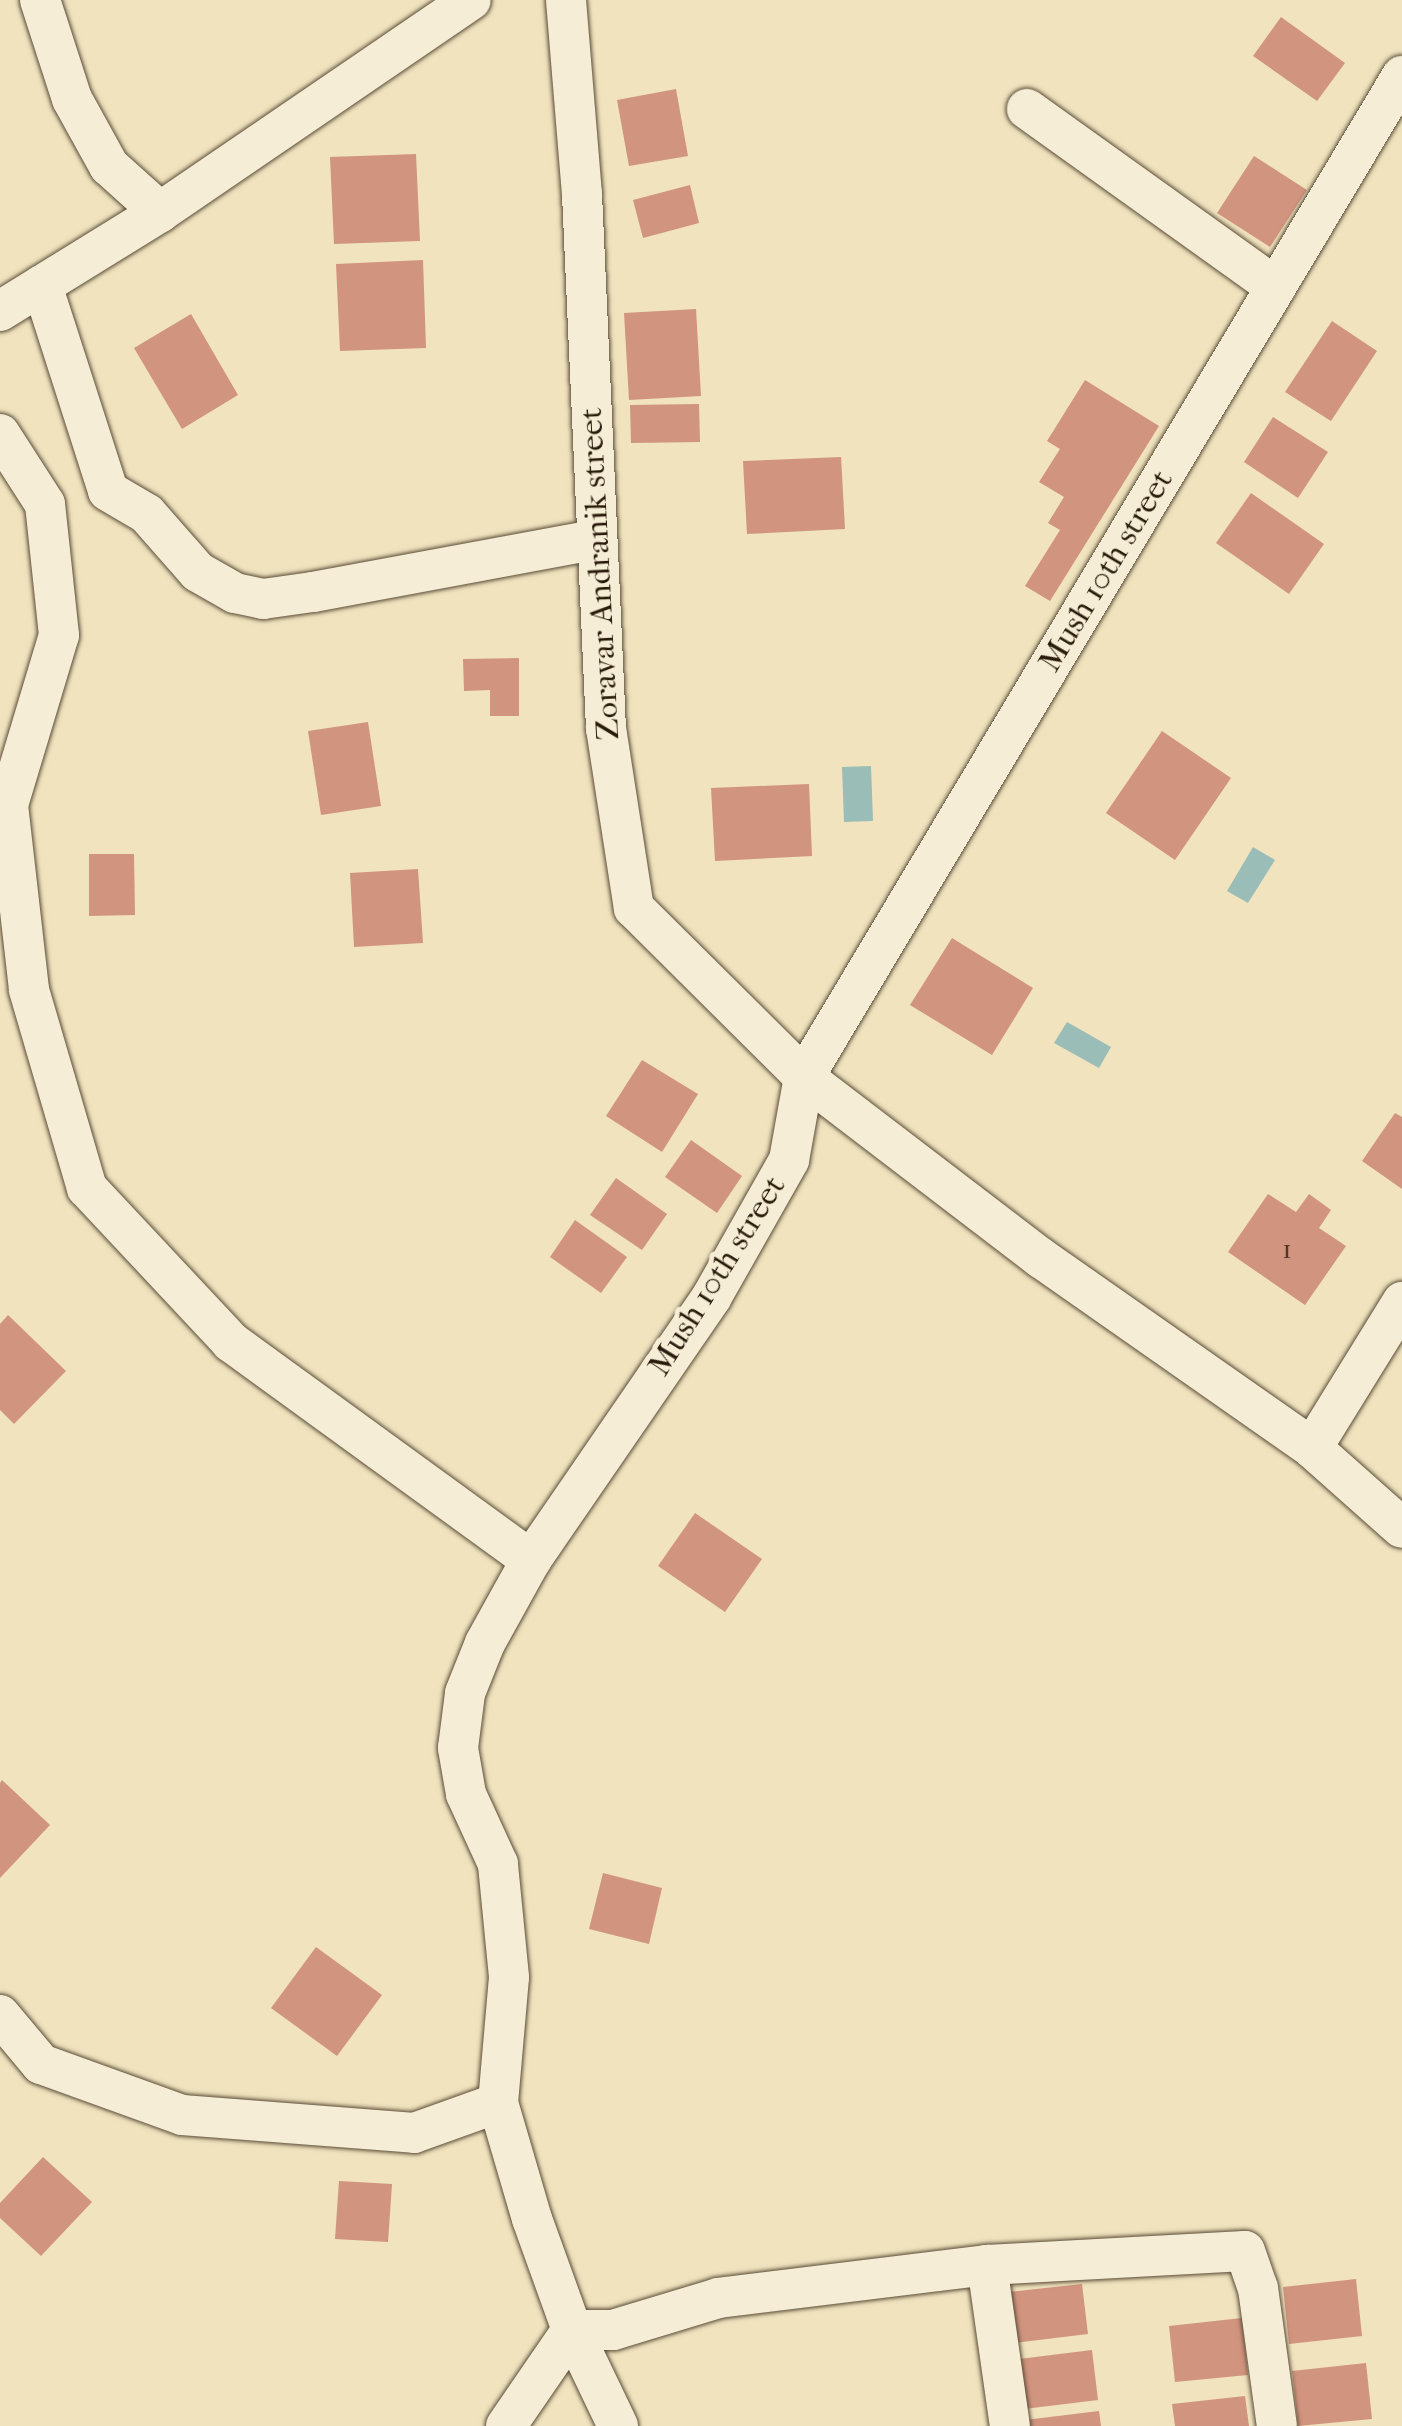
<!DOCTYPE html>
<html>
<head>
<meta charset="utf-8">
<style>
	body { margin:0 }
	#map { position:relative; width:1402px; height:2426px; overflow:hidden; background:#f0e3be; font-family:"IM FELL French Canon",serif }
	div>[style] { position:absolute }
	.water>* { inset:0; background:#9bbdb7 }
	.building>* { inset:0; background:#d1947f }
	.roads { filter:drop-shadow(0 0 2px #5a4c37) drop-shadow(0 0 2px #5a4c37) }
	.minor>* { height:40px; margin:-20px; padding:0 20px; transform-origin:20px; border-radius:20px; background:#f5edd5 }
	span { translate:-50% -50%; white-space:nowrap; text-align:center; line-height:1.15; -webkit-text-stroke:10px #f5edd5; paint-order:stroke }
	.number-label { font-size:28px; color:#523827 }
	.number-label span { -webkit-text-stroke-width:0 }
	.street-label { font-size:32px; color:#281a0a }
</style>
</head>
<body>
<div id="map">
	<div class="water">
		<div style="clip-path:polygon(871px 766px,873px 821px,844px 822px,842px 767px)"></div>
		<div style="clip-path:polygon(1253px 847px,1275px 860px,1248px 903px,1227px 891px)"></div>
		<div style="clip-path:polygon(1067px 1022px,1111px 1047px,1099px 1068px,1054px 1043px)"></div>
	</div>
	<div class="building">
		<div style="clip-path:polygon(1281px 17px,1345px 63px,1317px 101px,1253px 56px)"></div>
		<div style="clip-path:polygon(676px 89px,688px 156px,629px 166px,617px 100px)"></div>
		<div style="clip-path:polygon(416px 154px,420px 241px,334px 244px,330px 157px)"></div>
		<div style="clip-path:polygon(1254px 156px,1307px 190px,1270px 247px,1217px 213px)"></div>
		<div style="clip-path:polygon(690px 185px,699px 223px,643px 238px,633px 200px)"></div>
		<div style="clip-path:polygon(423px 260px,426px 348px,340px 351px,336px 264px)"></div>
		<div style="clip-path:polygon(696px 309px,701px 396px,629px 400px,624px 313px)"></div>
		<div style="clip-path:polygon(191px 314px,238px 395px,182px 429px,134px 348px)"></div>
		<div style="clip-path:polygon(1332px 321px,1377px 351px,1331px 421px,1285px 392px)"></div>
		<div style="clip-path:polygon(1085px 380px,1159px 426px,1050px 601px,1025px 586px,1060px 530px,1048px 523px,1064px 497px,1039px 482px,1060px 449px,1047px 441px)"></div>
		<div style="clip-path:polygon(699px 404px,700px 442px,631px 443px,630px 405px)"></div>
		<div style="clip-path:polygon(1273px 417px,1328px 452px,1298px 498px,1244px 462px)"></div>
		<div style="clip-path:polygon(841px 457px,845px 529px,747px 534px,743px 461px)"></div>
		<div style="clip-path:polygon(1251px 493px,1324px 544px,1289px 594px,1216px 543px)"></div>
		<div style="clip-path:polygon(519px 658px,519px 716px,490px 716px,490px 690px,464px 691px,463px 659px)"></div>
		<div style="clip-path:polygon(368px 722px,381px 806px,321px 815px,308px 731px)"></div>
		<div style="clip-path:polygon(1162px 731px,1231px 778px,1175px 860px,1106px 813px)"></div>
		<div style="clip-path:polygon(809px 784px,812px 856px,715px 861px,711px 788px)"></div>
		<div style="clip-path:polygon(89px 854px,134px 854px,135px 915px,89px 916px)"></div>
		<div style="clip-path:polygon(418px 869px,423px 943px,354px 947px,350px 873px)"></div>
		<div style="clip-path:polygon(952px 938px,1033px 988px,992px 1055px,910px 1005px)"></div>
		<div style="clip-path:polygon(642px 1060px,698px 1094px,662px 1152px,606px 1116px)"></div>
		<div style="clip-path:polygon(1395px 1113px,1402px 1117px,1402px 1189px,1362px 1161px)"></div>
		<div style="clip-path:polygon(691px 1140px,742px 1176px,717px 1213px,665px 1177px)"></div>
		<div style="clip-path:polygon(616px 1178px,667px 1214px,642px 1250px,590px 1215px)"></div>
		<div style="clip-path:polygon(1268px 1194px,1296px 1212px,1309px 1194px,1331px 1210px,1319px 1228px,1346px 1246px,1305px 1305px,1228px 1252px)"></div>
		<div style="clip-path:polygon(575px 1220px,627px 1257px,601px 1293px,550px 1257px)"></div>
		<div style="clip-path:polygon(8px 1315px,66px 1371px,14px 1424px,0 1410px,0 1324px)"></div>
		<div style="clip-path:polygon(695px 1513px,762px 1559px,725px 1612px,658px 1566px)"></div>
		<div style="clip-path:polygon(2px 1780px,50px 1825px,0 1878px,0 1783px)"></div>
		<div style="clip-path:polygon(603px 1873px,662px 1888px,649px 1944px,589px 1929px)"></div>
		<div style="clip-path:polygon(316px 1947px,382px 1995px,337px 2056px,271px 2008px)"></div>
		<div style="clip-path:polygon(43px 2157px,92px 2202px,41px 2256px,0 2218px,0 2203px)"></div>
		<div style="clip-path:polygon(339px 2181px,392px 2184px,388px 2242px,335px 2239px)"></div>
		<div style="clip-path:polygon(1356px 2279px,1362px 2336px,1289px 2344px,1283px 2287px)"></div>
		<div style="clip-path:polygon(1082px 2284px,1088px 2334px,1014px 2343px,1008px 2292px)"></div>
		<div style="clip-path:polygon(1242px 2318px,1248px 2375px,1175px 2382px,1169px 2326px)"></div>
		<div style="clip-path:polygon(1092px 2350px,1098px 2400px,1024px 2409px,1019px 2359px)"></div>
		<div style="clip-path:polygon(1366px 2363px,1372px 2419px,1298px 2426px,1292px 2371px)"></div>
		<div style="clip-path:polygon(1245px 2396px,1249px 2426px,1175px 2426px,1172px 2404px)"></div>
		<div style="clip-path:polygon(1099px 2411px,1101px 2426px,1026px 2426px,1025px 2420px)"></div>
	</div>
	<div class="roads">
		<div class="minor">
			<div style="left:40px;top:0;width:104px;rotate:72.1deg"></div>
			<div style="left:72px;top:99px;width:77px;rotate:61.1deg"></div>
			<div style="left:109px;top:166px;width:69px;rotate:42deg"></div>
			<div style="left:566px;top:0;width:195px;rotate:85.3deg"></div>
			<div style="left:582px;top:194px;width:535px;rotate:87.43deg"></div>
			<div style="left:606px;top:728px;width:182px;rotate:81.2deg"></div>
			<div style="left:634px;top:908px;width:240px;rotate:44.8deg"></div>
			<div style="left:804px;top:1077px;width:298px;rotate:37.4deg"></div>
			<div style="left:1041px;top:1258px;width:331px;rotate:35deg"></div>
			<div style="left:1312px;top:1448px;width:120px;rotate:41.6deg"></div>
			<div style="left:1027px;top:109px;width:306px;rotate:35.6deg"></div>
			<div style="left:42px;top:285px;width:216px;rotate:72.2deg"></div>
			<div style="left:108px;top:491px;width:45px;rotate:30.5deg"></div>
			<div style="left:147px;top:514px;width:77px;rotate:48.7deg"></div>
			<div style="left:198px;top:572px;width:43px;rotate:29.6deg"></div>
			<div style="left:235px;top:593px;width:29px;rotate:12deg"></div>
			<div style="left:263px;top:599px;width:50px;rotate:-8deg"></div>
			<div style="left:313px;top:592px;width:286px;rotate:-10.5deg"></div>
			<div style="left:0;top:311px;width:188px;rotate:-31.7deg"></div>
			<div style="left:160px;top:212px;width:376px;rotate:-34.3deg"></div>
			<div style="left:0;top:434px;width:83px;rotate:57.3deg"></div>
			<div style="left:45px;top:504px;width:132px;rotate:83.9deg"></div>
			<div style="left:59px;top:635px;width:177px;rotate:106.7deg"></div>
			<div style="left:8px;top:805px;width:186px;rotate:83.5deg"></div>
			<div style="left:29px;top:990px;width:206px;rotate:73.7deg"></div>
			<div style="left:87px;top:1188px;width:211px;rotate:46.9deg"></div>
			<div style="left:231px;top:1342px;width:371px;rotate:36deg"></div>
			<div style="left:1312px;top:1448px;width:172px;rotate:-58.3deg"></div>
			<div style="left:0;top:2015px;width:64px;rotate:50.1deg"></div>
			<div style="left:41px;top:2064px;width:150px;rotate:19.9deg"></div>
			<div style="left:182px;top:2115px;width:233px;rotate:4.4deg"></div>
			<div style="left:414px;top:2133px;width:89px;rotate:-19.7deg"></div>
			<div style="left:987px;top:2265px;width:163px;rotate:81.9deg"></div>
			<div style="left:572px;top:2330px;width:41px"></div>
			<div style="left:613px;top:2330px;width:110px;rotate:-16.9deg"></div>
			<div style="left:718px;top:2298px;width:271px;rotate:-7deg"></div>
			<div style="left:987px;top:2265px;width:258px;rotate:-3.1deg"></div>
			<div style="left:1245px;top:2251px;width:39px;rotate:71deg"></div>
			<div style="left:1258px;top:2288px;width:139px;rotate:82.2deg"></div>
			<div style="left:506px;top:2426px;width:116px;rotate:-55.5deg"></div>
			<div style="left:618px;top:2426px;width:106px;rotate:-115.6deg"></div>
			<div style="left:572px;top:2330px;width:118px;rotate:-109.8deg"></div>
			<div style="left:532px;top:2219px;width:121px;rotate:-106.3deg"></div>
			<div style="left:498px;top:2103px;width:126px;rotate:-85deg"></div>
			<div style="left:509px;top:1977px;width:114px;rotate:-95.6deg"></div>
			<div style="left:498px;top:1864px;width:77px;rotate:-114.6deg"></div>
			<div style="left:466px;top:1794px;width:47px;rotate:-99.9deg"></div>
			<div style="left:458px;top:1748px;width:55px;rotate:-82.7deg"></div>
			<div style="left:465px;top:1693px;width:54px;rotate:-68.2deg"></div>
			<div style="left:485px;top:1643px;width:95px;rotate:-61deg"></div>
			<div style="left:531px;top:1560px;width:318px;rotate:-55.5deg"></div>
			<div style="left:711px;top:1298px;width:159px;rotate:-60.5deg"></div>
			<div style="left:789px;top:1160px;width:84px;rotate:-79.8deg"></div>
			<div style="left:804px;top:1077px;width:1166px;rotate:-59.15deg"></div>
		</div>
	</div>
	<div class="number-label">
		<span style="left:1287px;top:1249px">1</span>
	</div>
	<div class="street-label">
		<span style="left:1106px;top:571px;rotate:-59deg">Mush 10th street</span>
		<span style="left:600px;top:574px;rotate:-93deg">Zoravar Andranik street</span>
		<span style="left:717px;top:1276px;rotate:-58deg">Mush 10th street</span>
	</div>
</div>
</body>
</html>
